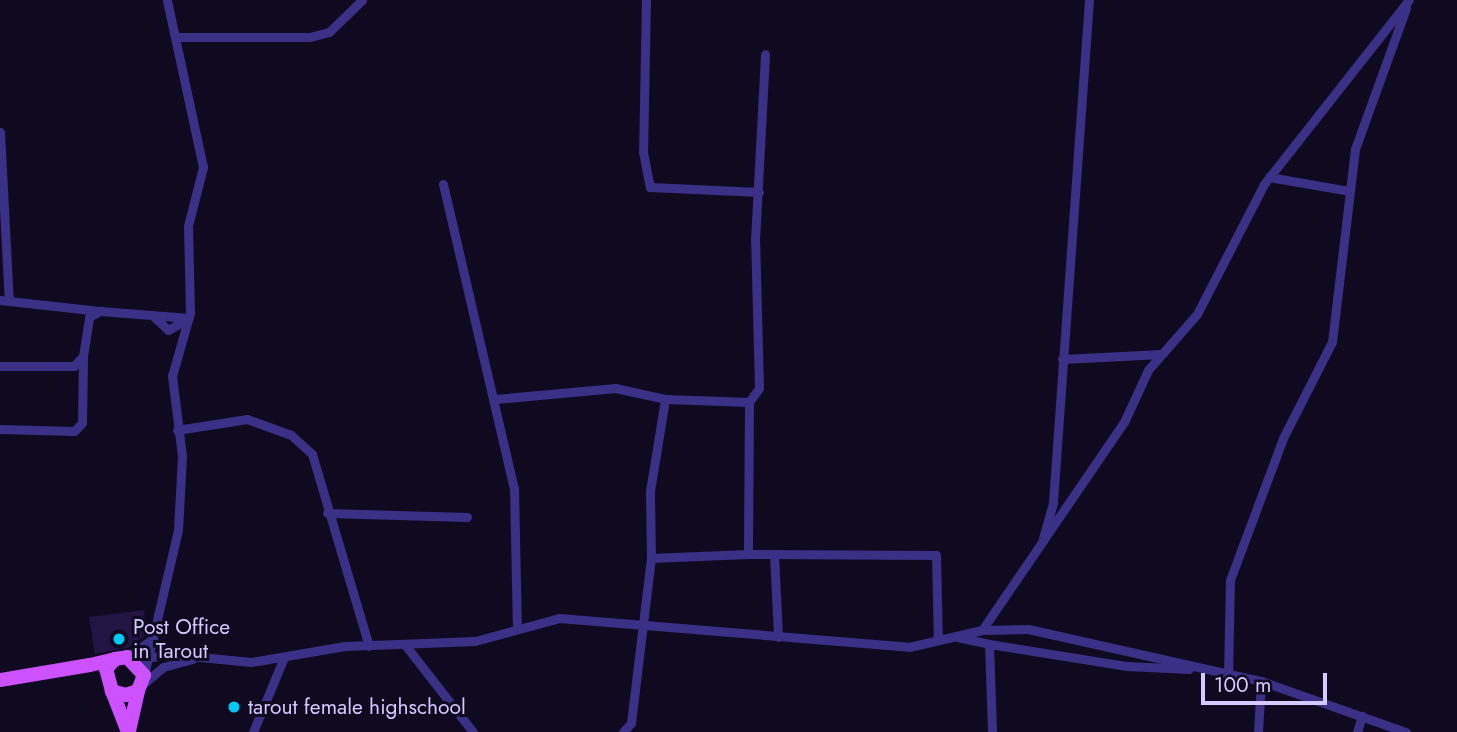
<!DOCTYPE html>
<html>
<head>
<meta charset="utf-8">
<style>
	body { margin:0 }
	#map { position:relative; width:1457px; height:732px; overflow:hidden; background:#100a20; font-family:Jost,sans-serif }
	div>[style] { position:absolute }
	.building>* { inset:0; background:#221443 }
	.street>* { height:9px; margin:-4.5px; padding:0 4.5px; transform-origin:4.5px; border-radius:4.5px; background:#3a3085 }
	.primary>* { height:14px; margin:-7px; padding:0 7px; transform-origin:7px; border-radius:7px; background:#cc51ff }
	.dots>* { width:19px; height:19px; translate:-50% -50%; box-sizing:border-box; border:4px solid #100a20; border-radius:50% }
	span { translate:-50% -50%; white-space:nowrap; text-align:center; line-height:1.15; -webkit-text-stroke:6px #100a20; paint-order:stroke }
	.poi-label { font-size:21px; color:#d4caff }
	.left { translate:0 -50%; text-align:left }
	.scale { position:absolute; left:1201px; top:673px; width:126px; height:32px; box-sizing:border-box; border:4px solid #d4caff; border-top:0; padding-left:9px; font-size:21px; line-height:24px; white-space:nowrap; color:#d4caff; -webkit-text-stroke:5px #100a20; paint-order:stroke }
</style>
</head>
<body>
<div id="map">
	<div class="building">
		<div style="clip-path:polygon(144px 610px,146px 635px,128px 648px,95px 654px,89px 617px)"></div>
	</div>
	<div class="street">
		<div style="left:646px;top:0;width:152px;rotate:91.1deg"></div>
		<div style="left:643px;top:152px;width:36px;rotate:79deg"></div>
		<div style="left:650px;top:187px;width:109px;rotate:2.6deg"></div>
		<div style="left:177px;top:37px;width:133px"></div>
		<div style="left:310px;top:37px;width:20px;rotate:-15deg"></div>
		<div style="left:329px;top:32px;width:46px;rotate:-44.1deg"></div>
		<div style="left:0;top:132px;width:169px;rotate:87deg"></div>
		<div style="left:1269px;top:177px;width:81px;rotate:9.9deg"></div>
		<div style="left:443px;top:184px;width:312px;rotate:76.9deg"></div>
		<div style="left:514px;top:488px;width:141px;rotate:88.8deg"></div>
		<div style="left:0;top:300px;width:100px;rotate:6.3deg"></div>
		<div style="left:152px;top:315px;width:22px;rotate:43deg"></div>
		<div style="left:168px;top:330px;width:22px;rotate:-30deg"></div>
		<div style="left:1062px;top:359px;width:100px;rotate:-2.9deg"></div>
		<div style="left:0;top:366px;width:74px"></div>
		<div style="left:74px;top:366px;width:13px;rotate:-48deg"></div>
		<div style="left:83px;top:356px;width:39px;rotate:-81deg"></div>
		<div style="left:89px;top:317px;width:13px;rotate:-29deg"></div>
		<div style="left:100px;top:311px;width:89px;rotate:4.5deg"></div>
		<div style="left:495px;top:399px;width:121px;rotate:-5.2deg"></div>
		<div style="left:615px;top:388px;width:51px;rotate:12.4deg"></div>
		<div style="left:749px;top:402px;width:17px;rotate:-54deg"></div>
		<div style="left:759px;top:388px;width:148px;rotate:-91.5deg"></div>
		<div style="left:755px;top:240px;width:186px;rotate:-86.9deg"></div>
		<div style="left:0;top:429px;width:74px;rotate:1.5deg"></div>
		<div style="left:74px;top:431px;width:11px;rotate:-45deg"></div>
		<div style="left:82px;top:423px;width:67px;rotate:-89.1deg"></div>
		<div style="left:177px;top:430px;width:71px;rotate:-8.9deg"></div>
		<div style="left:247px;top:419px;width:47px;rotate:20deg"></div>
		<div style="left:291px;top:435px;width:28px;rotate:42deg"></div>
		<div style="left:312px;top:454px;width:200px;rotate:73.5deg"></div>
		<div style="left:327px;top:513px;width:140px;rotate:1.6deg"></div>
		<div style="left:1043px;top:538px;width:37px;rotate:-74deg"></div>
		<div style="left:1053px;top:502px;width:503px;rotate:-85.9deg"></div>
		<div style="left:774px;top:554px;width:83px;rotate:87.2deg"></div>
		<div style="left:651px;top:558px;width:97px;rotate:-2.4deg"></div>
		<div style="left:982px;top:630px;width:254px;rotate:-55.7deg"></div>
		<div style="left:1125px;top:420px;width:55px;rotate:-65.3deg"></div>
		<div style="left:1148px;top:370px;width:74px;rotate:-48.8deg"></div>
		<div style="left:1197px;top:314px;width:146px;rotate:-62.7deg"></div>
		<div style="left:1264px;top:184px;width:234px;rotate:-51.8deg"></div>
		<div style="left:957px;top:637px;width:33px;rotate:12deg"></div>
		<div style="left:989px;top:644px;width:88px;rotate:88deg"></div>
		<div style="left:989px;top:644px;width:140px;rotate:9.1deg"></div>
		<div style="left:1127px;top:666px;width:62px;rotate:2.8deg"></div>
		<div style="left:406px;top:646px;width:109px;rotate:52.1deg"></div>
		<div style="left:127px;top:657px;width:32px;rotate:-35deg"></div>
		<div style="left:134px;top:660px;width:36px;rotate:-9deg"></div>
		<div style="left:170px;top:654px;width:81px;rotate:5.6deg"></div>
		<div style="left:251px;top:662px;width:95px;rotate:-9.7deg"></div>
		<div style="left:345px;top:646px;width:130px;rotate:-2.2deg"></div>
		<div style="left:475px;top:641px;width:87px;rotate:-15.3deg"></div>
		<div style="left:559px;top:618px;width:351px;rotate:4.7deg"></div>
		<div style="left:909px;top:647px;width:75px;rotate:-13.1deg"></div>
		<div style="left:982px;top:630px;width:46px;rotate:-1.2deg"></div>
		<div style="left:1028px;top:629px;width:239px;rotate:12.6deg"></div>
		<div style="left:1261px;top:681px;width:154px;rotate:19.4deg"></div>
		<div style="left:144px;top:675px;width:149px;rotate:-76.8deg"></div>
		<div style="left:178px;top:530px;width:74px;rotate:-86.9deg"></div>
		<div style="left:182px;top:456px;width:81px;rotate:-97.1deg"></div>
		<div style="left:172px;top:376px;width:66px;rotate:-74.1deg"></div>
		<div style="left:190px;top:313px;width:87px;rotate:-91.3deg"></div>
		<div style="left:188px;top:226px;width:61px;rotate:-75.7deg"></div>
		<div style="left:203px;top:167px;width:171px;rotate:-102.2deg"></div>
		<div style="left:1228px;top:675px;width:95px;rotate:-88.8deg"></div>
		<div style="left:1230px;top:580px;width:152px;rotate:-69.5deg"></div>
		<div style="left:1283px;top:438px;width:108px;rotate:-63deg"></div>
		<div style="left:1332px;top:342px;width:194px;rotate:-83.2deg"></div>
		<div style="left:1355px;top:149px;width:150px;rotate:-70.1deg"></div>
		<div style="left:143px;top:684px;width:26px;rotate:-40deg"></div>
		<div style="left:163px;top:667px;width:30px;rotate:-15deg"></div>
		<div style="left:253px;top:732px;width:81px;rotate:-67.5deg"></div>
		<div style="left:623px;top:732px;width:12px;rotate:-48deg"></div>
		<div style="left:631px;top:723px;width:166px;rotate:-83.1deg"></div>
		<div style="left:651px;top:558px;width:67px;rotate:-90.9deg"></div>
		<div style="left:650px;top:491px;width:93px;rotate:-80.7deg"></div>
		<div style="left:665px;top:399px;width:84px;rotate:2deg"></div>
		<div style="left:749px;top:402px;width:152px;rotate:90.4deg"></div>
		<div style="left:748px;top:554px;width:188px;rotate:0.3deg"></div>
		<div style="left:936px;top:555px;width:85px;rotate:88.7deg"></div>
		<div style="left:1258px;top:732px;width:51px;rotate:-86.6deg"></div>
		<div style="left:1357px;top:732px;width:17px;rotate:-73deg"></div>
	</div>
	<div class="primary">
		<div style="left:0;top:680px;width:91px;rotate:-9.5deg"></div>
		<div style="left:90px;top:665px;width:26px;rotate:-13deg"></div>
		<div style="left:115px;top:659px;width:12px;rotate:-9deg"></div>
		<div style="left:127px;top:657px;width:25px;rotate:47deg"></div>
		<div style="left:144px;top:675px;width:17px;rotate:111deg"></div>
		<div style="left:138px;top:691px;width:13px;rotate:162deg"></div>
		<div style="left:126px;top:695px;width:15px;rotate:-164deg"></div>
		<div style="left:112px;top:691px;width:23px;rotate:-105deg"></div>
		<div style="left:106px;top:669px;width:13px;rotate:-48deg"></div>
		<div style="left:112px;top:691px;width:44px;rotate:68.7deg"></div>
		<div style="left:129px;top:731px;width:41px;rotate:-77.3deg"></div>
	</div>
	<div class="dots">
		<div style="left:119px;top:639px;background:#00c9f5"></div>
		<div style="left:234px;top:707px;background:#00c9f5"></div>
	</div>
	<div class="poi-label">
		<span class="left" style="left:133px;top:639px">Post Office<br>in Tarout</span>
		<span class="left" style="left:248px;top:707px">tarout female highschool</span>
	</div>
	<div class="scale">100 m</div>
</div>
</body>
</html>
